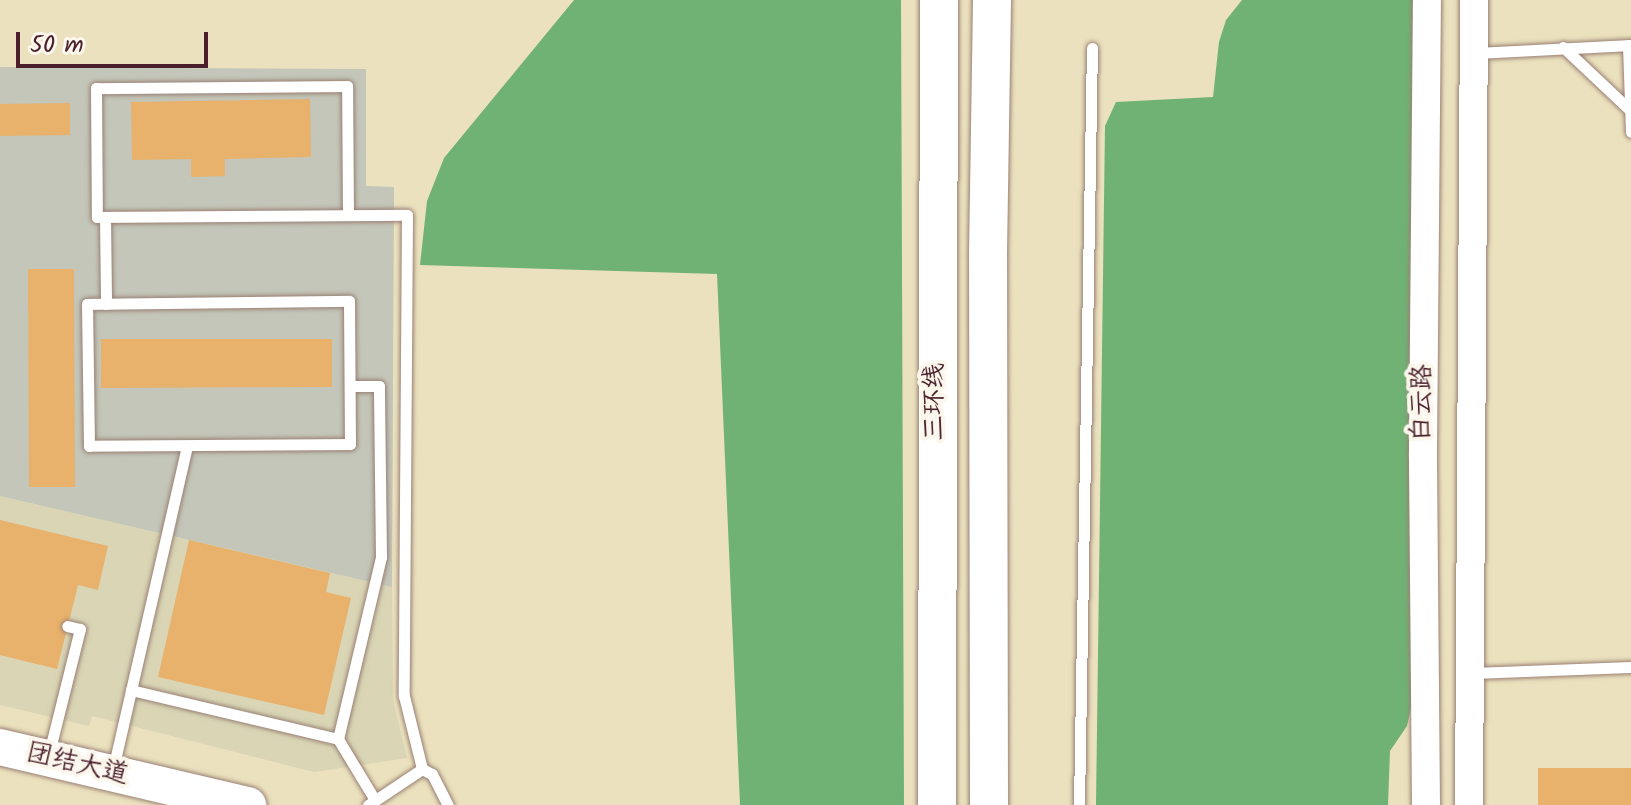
<!DOCTYPE html>
<html>
<head>
<meta charset="utf-8">
<style>
	body { margin:0 }
	#map { position:relative; width:1631px; height:805px; overflow:hidden; background:#ebe1be; font-family:Kalam,"LXGW WenKai TC",sans-serif }
	div>[style] { position:absolute }
	.built>* { inset:0; background:#d9d5b5 }
	.industrial>* { inset:0; background:#c3c6b9 }
	.forest>* { inset:0; background:#70b274 }
	.building>* { inset:0; background:#e8b16c }
	.roads { filter:drop-shadow(0 0 2px #9a8074) drop-shadow(0 0 2px #9a8074) }
	.service>* { height:11px; margin:-5.5px; padding:0 5.5px; transform-origin:5.5px; border-radius:5.5px; background:#fff }
	.tertiary>* { height:28px; margin:-14px; padding:0 14px; transform-origin:14px; border-radius:14px; background:#fff }
	.primary>* { height:36px; margin:-18px; padding:0 18px; transform-origin:18px; border-radius:18px; background:#fff }
	.bridges { filter:drop-shadow(0 0 2px #9a8074) drop-shadow(0 0 2px #9a8074) }
	.trunk-bridge>* { height:38px; margin:-19px; padding:0 19px; transform-origin:19px; border-radius:19px; background:#fff }
	span { translate:-50% -50%; white-space:nowrap; text-align:center; line-height:1.15; -webkit-text-stroke:8px #fbf7ec; paint-order:stroke }
	.street-label { font-size:26px; color:#4a1f2b }
	.scale { position:absolute; left:16px; top:32px; width:192px; height:36px; box-sizing:border-box; border:4px solid #4a1f2b; border-top:0; padding-left:10px; font-size:24px; line-height:28px; white-space:nowrap; color:#4a1f2b; -webkit-text-stroke:6px #fbf7ec; paint-order:stroke }
</style>
</head>
<body>
<div id="map">
	<div class="built">
		<div style="clip-path:polygon(0 496px,392px 587px,393px 700px,407px 758px,314px 772px,92px 716px,89px 726px,0 705px)"></div>
	</div>
	<div class="industrial">
		<div style="clip-path:polygon(0 67px,366px 69px,366px 186px,394px 187px,392px 587px,0 496px)"></div>
	</div>
	<div class="forest">
		<div style="clip-path:polygon(574px 0,901px 0,904px 805px,740px 805px,717px 274px,420px 265px,427px 201px,444px 158px)"></div>
		<div style="clip-path:polygon(1242px 0,1414px 0,1413px 700px,1407px 726px,1390px 751px,1388px 805px,1096px 805px,1105px 126px,1116px 102px,1213px 97px,1219px 42px,1226px 20px)"></div>
	</div>
	<div class="building">
		<div style="clip-path:polygon(310px 99px,311px 157px,225px 159px,225px 176px,191px 177px,191px 159px,132px 160px,131px 102px)"></div>
		<div style="clip-path:polygon(70px 103px,70px 135px,0 136px,0 104px)"></div>
		<div style="clip-path:polygon(28px 269px,74px 269px,75px 487px,29px 487px)"></div>
		<div style="clip-path:polygon(101px 339px,332px 339px,332px 387px,101px 388px)"></div>
		<div style="clip-path:polygon(0 520px,108px 546px,98px 590px,78px 585px,57px 669px,0 655px)"></div>
		<div style="clip-path:polygon(189px 540px,330px 573px,326px 592px,351px 598px,324px 715px,158px 677px)"></div>
		<div style="clip-path:polygon(1538px 768px,1631px 768px,1631px 805px,1538px 805px)"></div>
	</div>
	<div class="roads">
		<div class="service">
			<div style="left:1628px;top:45px;width:87px;rotate:88deg"></div>
			<div style="left:1563px;top:47px;width:93px;rotate:43.3deg"></div>
			<div style="left:1476px;top:53px;width:155px;rotate:-3deg"></div>
			<div style="left:348px;top:215px;width:129px;rotate:-90.4deg"></div>
			<div style="left:347px;top:86px;width:251px;rotate:179.5deg"></div>
			<div style="left:96px;top:88px;width:129px;rotate:89.6deg"></div>
			<div style="left:97px;top:217px;width:310px;rotate:-0.4deg"></div>
			<div style="left:407px;top:215px;width:481px;rotate:90.4deg"></div>
			<div style="left:404px;top:696px;width:75px;rotate:76.1deg"></div>
			<div style="left:422px;top:769px;width:11px;rotate:27deg"></div>
			<div style="left:432px;top:774px;width:35px;rotate:63deg"></div>
			<div style="left:105px;top:217px;width:87px;rotate:89.3deg"></div>
			<div style="left:349px;top:301px;width:143px;rotate:89.6deg"></div>
			<div style="left:350px;top:444px;width:261px;rotate:179.6deg"></div>
			<div style="left:89px;top:446px;width:142px;rotate:-90.8deg"></div>
			<div style="left:87px;top:304px;width:262px;rotate:-0.7deg"></div>
			<div style="left:1472px;top:673px;width:159px;rotate:-2.2deg"></div>
			<div style="left:131px;top:690px;width:213px;rotate:13.3deg"></div>
			<div style="left:338px;top:739px;width:71px;rotate:58.8deg"></div>
			<div style="left:338px;top:739px;width:187px;rotate:-76.7deg"></div>
			<div style="left:381px;top:557px;width:171px;rotate:-90.7deg"></div>
			<div style="left:379px;top:386px;width:29px;rotate:180deg"></div>
			<div style="left:49px;top:753px;width:128px;rotate:-76deg"></div>
			<div style="left:80px;top:629px;width:13px;rotate:-167deg"></div>
			<div style="left:113px;top:769px;width:331px;rotate:-77.1deg"></div>
			<div style="left:368px;top:805px;width:65px;rotate:-33.7deg"></div>
			<div style="left:1079px;top:805px;width:757px;rotate:-89.02deg"></div>
		</div>
		<div class="tertiary">
			<div style="left:1426px;top:805px;width:353px;rotate:-90.5deg"></div>
			<div style="left:1423px;top:452px;width:452px;rotate:-89.5deg"></div>
			<div style="left:1469px;top:805px;width:805px;rotate:-89.64deg"></div>
		</div>
		<div class="primary">
			<div style="left:0;top:747px;width:255px;rotate:13.2deg"></div>
		</div>
	</div>
	<div class="bridges">
		<div class="trunk-bridge">
			<div style="left:937px;top:805px;width:805px;rotate:-89.86deg"></div>
			<div style="left:989px;top:805px;width:550px;rotate:-90.1deg"></div>
			<div style="left:988px;top:255px;width:255px;rotate:-89.1deg"></div>
		</div>
	</div>
	<div class="street-label">
		<span style="left:936px;top:402px;rotate:-90deg">三环线</span>
		<span style="left:1423px;top:403px;rotate:-89deg">白云路</span>
		<span style="left:77px;top:765px;rotate:13deg">团结大道</span>
	</div>
	<div class="scale">50 m</div>
</div>
</body>
</html>
